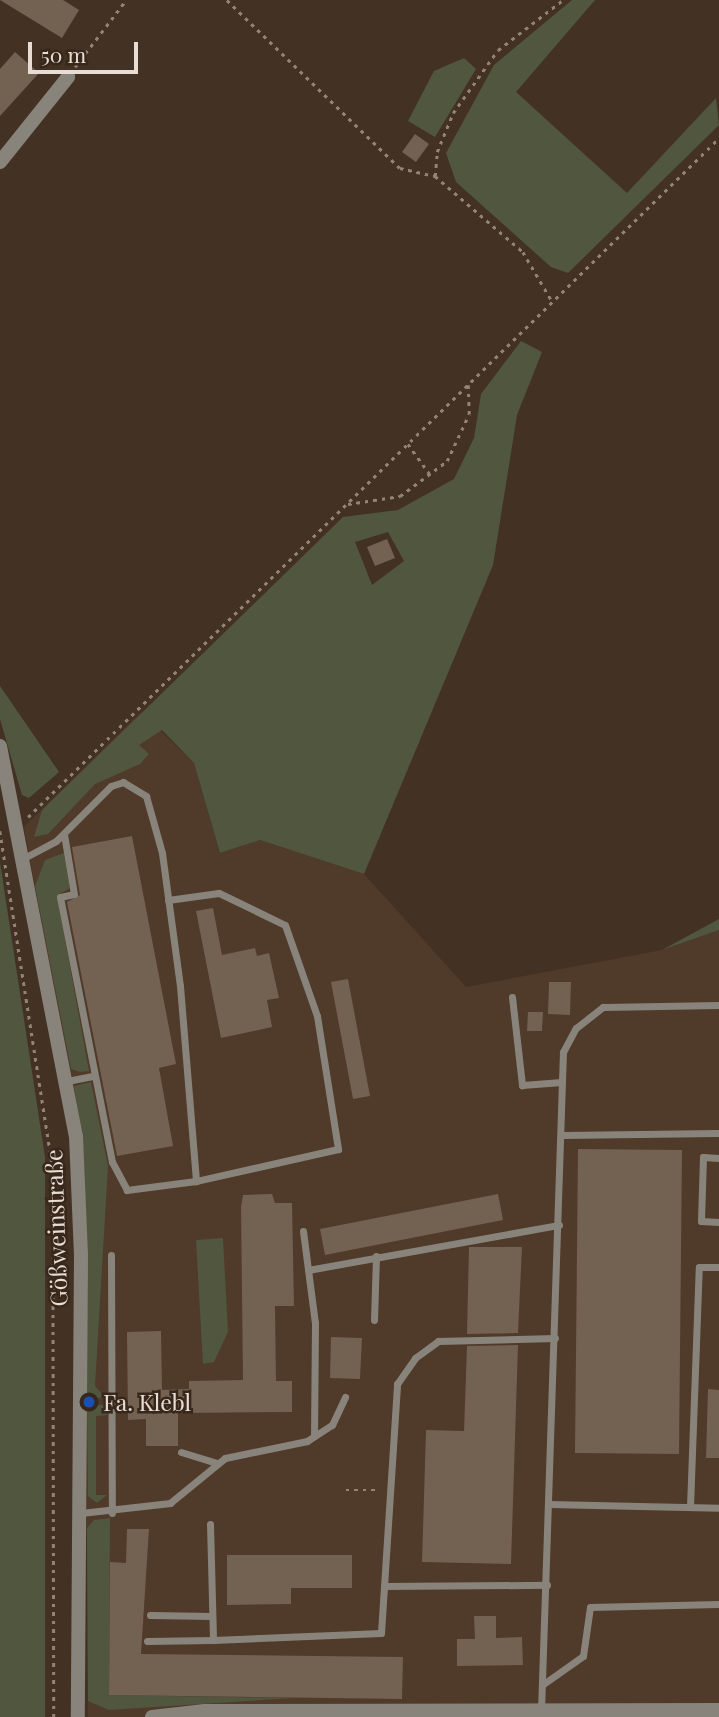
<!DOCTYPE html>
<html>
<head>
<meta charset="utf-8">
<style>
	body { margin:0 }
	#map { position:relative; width:719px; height:1717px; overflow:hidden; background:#433224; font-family:"Playfair Display",serif }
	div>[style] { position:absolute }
	.built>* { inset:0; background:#503a29 }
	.green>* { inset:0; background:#51563e }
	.building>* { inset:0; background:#736152 }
	.path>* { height:2.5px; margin-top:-1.25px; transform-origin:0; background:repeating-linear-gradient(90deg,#928478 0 3.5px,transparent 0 8.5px) }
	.lane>* { height:7px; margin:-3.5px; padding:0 3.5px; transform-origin:3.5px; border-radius:3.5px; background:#89847b }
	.street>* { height:14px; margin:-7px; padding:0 7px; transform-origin:7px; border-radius:7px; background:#89847b }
	.dots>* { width:19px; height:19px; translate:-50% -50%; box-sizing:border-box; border:4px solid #38281b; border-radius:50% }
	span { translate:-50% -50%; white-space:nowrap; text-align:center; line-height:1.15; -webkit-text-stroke:5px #38281b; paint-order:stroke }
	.street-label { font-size:23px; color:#e8ddd5 }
	.poi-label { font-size:23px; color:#e8ddd5 }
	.left { translate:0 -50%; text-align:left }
	.scale { position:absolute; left:28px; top:42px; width:110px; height:32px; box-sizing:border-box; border:4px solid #e8ddd5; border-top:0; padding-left:9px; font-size:21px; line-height:24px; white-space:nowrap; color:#e8ddd5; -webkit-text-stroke:5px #38281b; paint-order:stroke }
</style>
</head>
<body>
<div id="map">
	<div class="built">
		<div style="clip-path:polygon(141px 712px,194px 763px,220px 853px,260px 840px,364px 874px,466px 987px,662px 950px,719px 930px,719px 1717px,88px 1717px,84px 1155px,24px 827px)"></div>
	</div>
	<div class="green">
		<div style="clip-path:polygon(572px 0,595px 0,516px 92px,627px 193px,716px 98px,719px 125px,568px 273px,551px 267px,456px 182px,446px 153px,494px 65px)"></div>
		<div style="clip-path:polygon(464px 58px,476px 69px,435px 137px,408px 121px,434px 71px)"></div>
		<div style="clip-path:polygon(evenodd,521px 341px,542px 352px,517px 415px,493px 565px,364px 874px,260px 840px,220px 853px,194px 763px,162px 730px,139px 745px,149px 754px,140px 764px,95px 784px,48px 834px,34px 837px,42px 810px,343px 517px,398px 510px,454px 479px,474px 438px,481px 394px,521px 341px,388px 532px,404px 561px,372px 585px,355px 542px,388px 532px)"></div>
		<div style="clip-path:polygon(0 686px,59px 772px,29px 798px,22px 795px,0 719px)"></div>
		<div style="clip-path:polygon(64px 853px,70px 888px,57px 895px,89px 1071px,80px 1072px,71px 1069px,35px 886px,45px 860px)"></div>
		<div style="clip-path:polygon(0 862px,45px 1157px,45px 1717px,0 1717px)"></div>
		<div style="clip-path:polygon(719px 919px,719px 930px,662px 950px)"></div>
		<div style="clip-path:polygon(91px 1082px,108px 1166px,95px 1386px,106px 1398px,87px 1398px,84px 1155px,74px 1086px)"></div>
		<div style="clip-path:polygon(223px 1238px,228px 1332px,214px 1362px,203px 1364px,196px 1240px)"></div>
		<div style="clip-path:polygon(87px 1405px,107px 1405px,107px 1415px,96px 1416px,96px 1495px,107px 1495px,97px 1503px,88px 1496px)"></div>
		<div style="clip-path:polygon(110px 1518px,109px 1695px,294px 1698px,109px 1710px,88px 1701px,87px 1528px,94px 1520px)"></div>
	</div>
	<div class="building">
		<div style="clip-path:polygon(0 0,63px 0,79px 10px,62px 38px)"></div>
		<div style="clip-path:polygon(15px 52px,39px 73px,0 116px,0 69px)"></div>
		<div style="clip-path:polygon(415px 134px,429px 144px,416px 162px,402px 152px)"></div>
		<div style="clip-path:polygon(387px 539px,395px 558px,375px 566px,367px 547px)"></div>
		<div style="clip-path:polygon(132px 836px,176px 1064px,159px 1068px,173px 1146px,117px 1156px,67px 902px,80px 895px,72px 847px)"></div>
		<div style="clip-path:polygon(213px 908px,222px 955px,255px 948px,257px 956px,269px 953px,279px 998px,267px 1000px,272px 1027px,221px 1038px,196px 911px)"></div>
		<div style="clip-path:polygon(348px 979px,370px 1096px,353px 1099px,331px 982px)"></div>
		<div style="clip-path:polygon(549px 982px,571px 982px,570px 1015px,548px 1014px)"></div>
		<div style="clip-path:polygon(528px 1012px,543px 1012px,542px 1031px,527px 1031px)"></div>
		<div style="clip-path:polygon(578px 1149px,682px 1150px,679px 1454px,575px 1453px)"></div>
		<div style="clip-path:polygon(272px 1194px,275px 1203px,292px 1203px,294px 1306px,275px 1306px,276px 1381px,292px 1381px,292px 1412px,178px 1413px,178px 1446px,146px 1446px,146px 1419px,128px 1420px,127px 1332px,161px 1331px,162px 1390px,189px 1389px,189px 1381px,243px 1380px,241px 1207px,243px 1195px)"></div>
		<div style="clip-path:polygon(498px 1194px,503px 1220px,325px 1255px,320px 1229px)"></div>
		<div style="clip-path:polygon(469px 1247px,522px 1247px,518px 1333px,467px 1334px)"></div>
		<div style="clip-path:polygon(331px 1337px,362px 1338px,360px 1379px,330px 1378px)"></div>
		<div style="clip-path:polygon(518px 1345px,511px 1564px,422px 1562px,426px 1430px,464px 1431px,467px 1346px)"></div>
		<div style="clip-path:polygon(708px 1389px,719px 1390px,719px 1458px,706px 1458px)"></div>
		<div style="clip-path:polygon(127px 1529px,149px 1529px,141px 1654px,403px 1657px,402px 1699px,109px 1695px,110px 1562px,126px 1563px)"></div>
		<div style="clip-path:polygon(227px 1555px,352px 1555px,352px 1588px,291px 1588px,291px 1604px,227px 1605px)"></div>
		<div style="clip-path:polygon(474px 1616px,496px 1616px,496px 1638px,522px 1637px,523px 1665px,457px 1666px,457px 1639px,475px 1639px)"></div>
	</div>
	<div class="path">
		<div style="left:227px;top:0;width:241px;rotate:44.2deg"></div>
		<div style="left:400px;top:168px;width:36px;rotate:13deg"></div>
		<div style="left:435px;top:176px;width:116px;rotate:40.8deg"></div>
		<div style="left:523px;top:252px;width:57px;rotate:59.4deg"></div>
		<div style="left:75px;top:67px;width:84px;rotate:-52.7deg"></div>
		<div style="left:435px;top:176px;width:24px;rotate:-85deg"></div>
		<div style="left:437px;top:152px;width:42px;rotate:-67.7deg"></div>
		<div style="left:453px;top:113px;width:77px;rotate:-54.5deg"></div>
		<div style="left:498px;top:50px;width:82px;rotate:-37.6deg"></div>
		<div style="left:408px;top:444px;width:37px;rotate:54deg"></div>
		<div style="left:348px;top:504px;width:53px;rotate:-8.7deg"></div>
		<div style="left:400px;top:496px;width:59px;rotate:-36.7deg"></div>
		<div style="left:447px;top:461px;width:52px;rotate:-64.9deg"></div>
		<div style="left:469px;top:414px;width:29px;rotate:-92deg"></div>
		<div style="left:28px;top:817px;width:969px;rotate:-44.5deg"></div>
		<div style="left:0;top:831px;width:343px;rotate:81.1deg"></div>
		<div style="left:53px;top:1170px;width:547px;rotate:89.9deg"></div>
		<div style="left:346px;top:1490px;width:34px"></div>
	</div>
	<div class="lane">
		<div style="left:24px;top:858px;width:36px;rotate:-28deg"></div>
		<div style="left:56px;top:841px;width:78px;rotate:-45deg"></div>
		<div style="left:111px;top:786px;width:13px;rotate:-18deg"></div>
		<div style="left:123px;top:782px;width:27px;rotate:31deg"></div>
		<div style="left:146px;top:796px;width:59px;rotate:74.3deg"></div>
		<div style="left:162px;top:853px;width:134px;rotate:82.3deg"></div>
		<div style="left:180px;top:986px;width:196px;rotate:85.3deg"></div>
		<div style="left:196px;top:1181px;width:70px;rotate:172.6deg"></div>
		<div style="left:127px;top:1190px;width:32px;rotate:-118deg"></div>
		<div style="left:112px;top:1162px;width:270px;rotate:-101.1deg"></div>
		<div style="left:60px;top:897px;width:14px;rotate:-12deg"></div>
		<div style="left:74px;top:894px;width:61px;rotate:-99.5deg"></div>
		<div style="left:168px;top:900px;width:51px;rotate:-7.8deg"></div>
		<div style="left:219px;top:893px;width:73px;rotate:25.9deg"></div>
		<div style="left:285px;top:925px;width:96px;rotate:70.6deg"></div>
		<div style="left:317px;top:1016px;width:135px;rotate:81deg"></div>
		<div style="left:338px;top:1149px;width:146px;rotate:167.3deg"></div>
		<div style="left:512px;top:997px;width:89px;rotate:83.5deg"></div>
		<div style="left:522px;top:1085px;width:40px;rotate:-4.3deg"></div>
		<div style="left:67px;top:1081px;width:26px;rotate:-11deg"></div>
		<div style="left:561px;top:1135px;width:158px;rotate:-0.7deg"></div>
		<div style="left:719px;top:1158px;width:16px;rotate:-176deg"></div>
		<div style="left:703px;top:1157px;width:64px;rotate:91.8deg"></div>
		<div style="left:701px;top:1221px;width:18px;rotate:3deg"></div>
		<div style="left:303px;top:1231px;width:93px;rotate:82.6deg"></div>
		<div style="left:315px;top:1323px;width:113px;rotate:90.5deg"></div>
		<div style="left:111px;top:1255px;width:258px;rotate:89.8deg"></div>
		<div style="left:308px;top:1270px;width:255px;rotate:-10.2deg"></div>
		<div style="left:374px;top:1320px;width:64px;rotate:-88.2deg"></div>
		<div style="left:181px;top:1452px;width:37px;rotate:17deg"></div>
		<div style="left:549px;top:1504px;width:170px;rotate:1.3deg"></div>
		<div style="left:690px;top:1507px;width:240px;rotate:-87.9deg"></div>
		<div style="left:699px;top:1267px;width:20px"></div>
		<div style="left:81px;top:1513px;width:90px;rotate:-6.4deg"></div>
		<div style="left:170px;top:1503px;width:71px;rotate:-39.3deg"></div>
		<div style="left:225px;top:1458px;width:84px;rotate:-11.7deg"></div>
		<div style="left:307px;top:1441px;width:30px;rotate:-33deg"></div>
		<div style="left:332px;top:1425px;width:31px;rotate:-65deg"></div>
		<div style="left:210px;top:1524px;width:116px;rotate:88.5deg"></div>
		<div style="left:213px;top:1640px;width:168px;rotate:-2.4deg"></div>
		<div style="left:381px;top:1633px;width:250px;rotate:-86.3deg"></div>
		<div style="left:397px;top:1384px;width:32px;rotate:-55deg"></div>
		<div style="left:415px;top:1358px;width:29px;rotate:-36deg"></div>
		<div style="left:438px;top:1341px;width:117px;rotate:-1.5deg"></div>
		<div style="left:384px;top:1586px;width:163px;rotate:-0.4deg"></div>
		<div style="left:150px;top:1615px;width:62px;rotate:0.9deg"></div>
		<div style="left:147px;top:1641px;width:66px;rotate:-0.9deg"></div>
		<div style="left:542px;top:1685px;width:50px;rotate:-35.3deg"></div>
		<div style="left:583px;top:1656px;width:49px;rotate:-81.9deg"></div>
		<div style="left:590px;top:1607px;width:129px;rotate:-1.3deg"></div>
		<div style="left:541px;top:1711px;width:659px;rotate:-88.09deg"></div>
		<div style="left:563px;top:1052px;width:27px;rotate:-62deg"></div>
		<div style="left:576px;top:1028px;width:34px;rotate:-38deg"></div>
		<div style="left:603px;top:1007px;width:116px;rotate:-1deg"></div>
	</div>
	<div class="street">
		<div style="left:0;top:162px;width:109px;rotate:-51.3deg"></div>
		<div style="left:0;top:746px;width:397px;rotate:79deg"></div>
		<div style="left:76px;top:1136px;width:120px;rotate:87.6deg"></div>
		<div style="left:81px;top:1256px;width:461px;rotate:90.4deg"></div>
		<div style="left:152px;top:1717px;width:53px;rotate:-6.5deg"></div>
		<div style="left:205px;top:1711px;width:514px;rotate:-0.11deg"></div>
	</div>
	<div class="dots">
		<div style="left:89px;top:1402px;background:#1a4fb4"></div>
	</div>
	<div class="street-label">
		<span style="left:56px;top:1228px;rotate:-92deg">Gößweinstraße</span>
	</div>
	<div class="poi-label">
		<span class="left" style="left:103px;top:1402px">Fa. Klebl</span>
	</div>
	<div class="scale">50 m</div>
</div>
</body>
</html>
